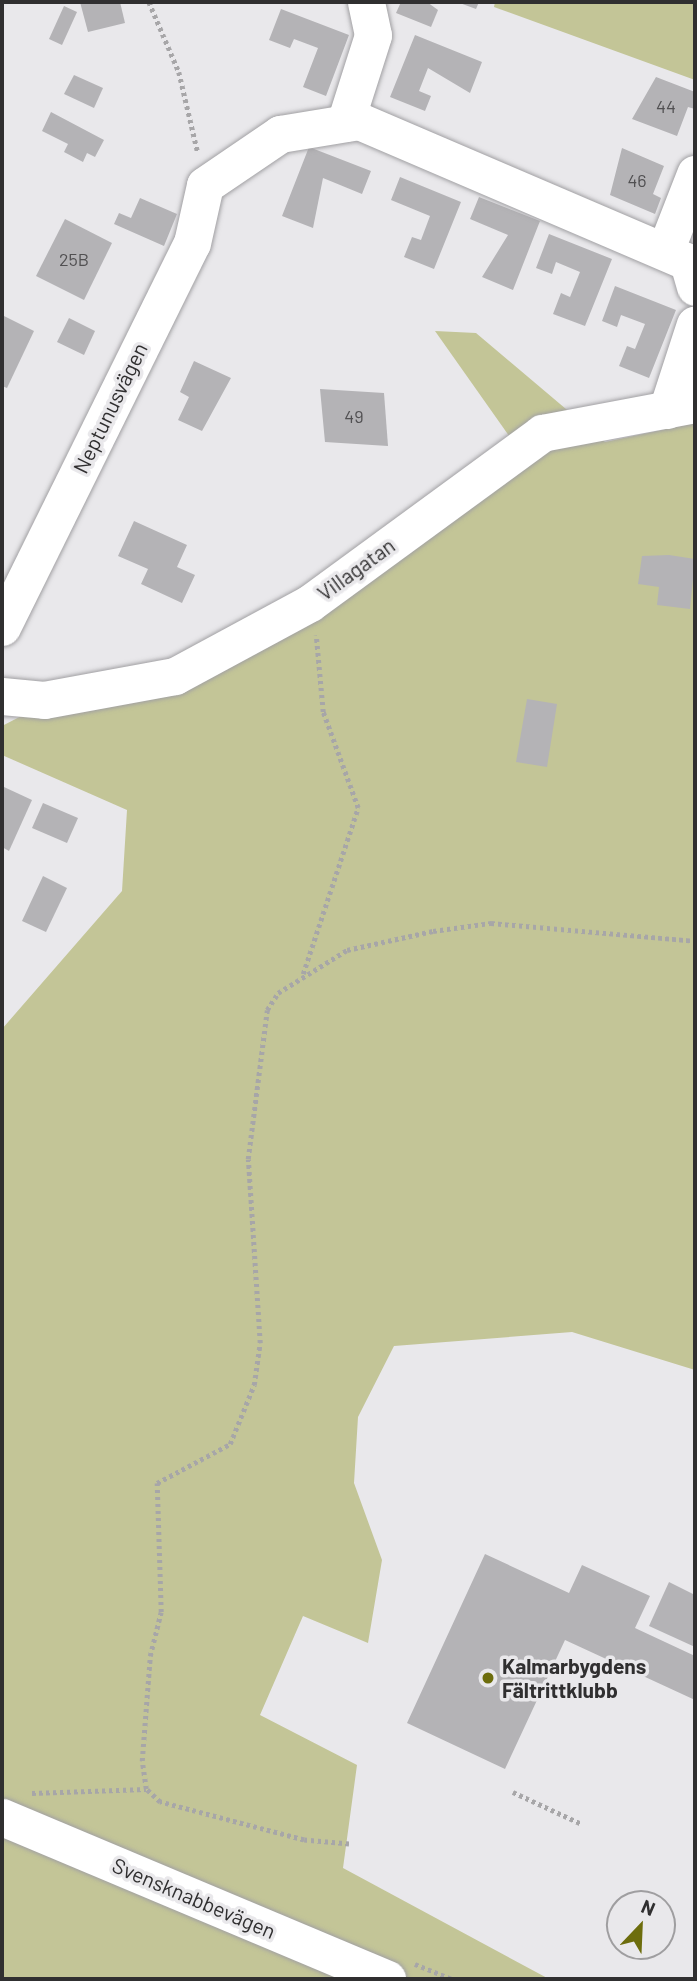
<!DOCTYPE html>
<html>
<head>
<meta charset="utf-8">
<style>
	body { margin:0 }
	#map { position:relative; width:697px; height:1981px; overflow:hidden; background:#e9e8eb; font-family:Barlow,sans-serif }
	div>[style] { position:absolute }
	.green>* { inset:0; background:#c3c597 }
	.building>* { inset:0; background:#b4b3b6 }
	.path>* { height:4.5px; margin-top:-2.25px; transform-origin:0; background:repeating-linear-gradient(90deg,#a7a6a8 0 3.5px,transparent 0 7px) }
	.roads { filter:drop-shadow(0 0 2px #a1a0a3) drop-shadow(0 0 2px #a1a0a3) }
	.minor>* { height:37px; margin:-18.5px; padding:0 18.5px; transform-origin:18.5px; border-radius:18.5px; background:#fff }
	.dots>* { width:19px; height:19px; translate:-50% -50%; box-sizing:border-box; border:4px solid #e9e8eb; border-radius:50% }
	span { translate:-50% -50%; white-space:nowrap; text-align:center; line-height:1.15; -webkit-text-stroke:7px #e9e8eb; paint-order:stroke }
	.number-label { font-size:18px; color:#515052 }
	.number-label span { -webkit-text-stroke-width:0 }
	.street-label { font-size:21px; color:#302f30 }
	.poi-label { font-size:21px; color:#302f30; font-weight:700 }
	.left { translate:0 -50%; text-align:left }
	.frame { position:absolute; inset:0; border:4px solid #302f30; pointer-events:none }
	.north { position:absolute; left:606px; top:1890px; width:70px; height:70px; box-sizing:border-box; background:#e9e8eb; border:2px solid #9f9ea0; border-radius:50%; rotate:23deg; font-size:19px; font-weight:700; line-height:28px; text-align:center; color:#302f30 }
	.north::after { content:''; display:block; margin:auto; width:24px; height:32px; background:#6d6d0d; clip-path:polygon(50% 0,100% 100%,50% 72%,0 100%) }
</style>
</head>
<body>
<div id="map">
	<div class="green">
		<div style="clip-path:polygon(495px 2px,695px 2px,695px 80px,494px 7px)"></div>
		<div style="clip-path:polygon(435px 331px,476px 333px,605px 442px,695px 423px,695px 1370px,572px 1332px,394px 1346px,358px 1417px,354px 1483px,382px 1560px,368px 1643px,303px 1616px,260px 1715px,357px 1765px,343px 1868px,549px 1979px,2px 1979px,2px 1029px,122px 891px,127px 810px,2px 755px,2px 726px,33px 710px,178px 689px,526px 460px)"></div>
	</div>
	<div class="building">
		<div style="clip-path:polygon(80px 2px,120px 2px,125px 23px,88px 32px)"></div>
		<div style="clip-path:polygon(401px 2px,427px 2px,438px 10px,431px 27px,396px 13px)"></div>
		<div style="clip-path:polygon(457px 2px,479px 2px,476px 9px)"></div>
		<div style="clip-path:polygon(64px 6px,77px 12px,62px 45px,49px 39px)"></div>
		<div style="clip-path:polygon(281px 9px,349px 35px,326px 96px,303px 87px,318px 48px,294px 39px,290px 48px,269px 40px)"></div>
		<div style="clip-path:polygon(415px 35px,482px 62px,470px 93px,428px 68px,419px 91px,431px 96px,425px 111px,390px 97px)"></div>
		<div style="clip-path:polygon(74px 75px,103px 88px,94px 108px,64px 94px)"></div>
		<div style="clip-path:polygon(656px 77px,695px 92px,695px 109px,688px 107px,677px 136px,632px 119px)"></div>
		<div style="clip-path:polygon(51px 112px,104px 140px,95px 157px,87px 153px,83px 162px,64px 152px,68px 144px,42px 131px)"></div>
		<div style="clip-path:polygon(309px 147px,371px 171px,362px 194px,323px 178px,313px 228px,282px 216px)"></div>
		<div style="clip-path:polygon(622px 148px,664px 166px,653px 194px,661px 198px,655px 214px,610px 195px)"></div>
		<div style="clip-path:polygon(400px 177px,461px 202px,434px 269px,404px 257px,412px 237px,421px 240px,430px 216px,391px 200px)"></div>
		<div style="clip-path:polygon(479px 197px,540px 221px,513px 290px,482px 277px,508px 235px,470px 219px)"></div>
		<div style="clip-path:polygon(140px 198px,177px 214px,164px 246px,114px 224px,119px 213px,131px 218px)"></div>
		<div style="clip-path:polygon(65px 219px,112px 243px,84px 300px,36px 276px)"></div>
		<div style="clip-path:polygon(549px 234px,612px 259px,585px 326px,553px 314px,561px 293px,570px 297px,580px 272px,556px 262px,552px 274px,536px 268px)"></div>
		<div style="clip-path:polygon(615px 286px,676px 310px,649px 378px,619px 366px,627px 346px,635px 349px,645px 324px,621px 315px,617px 327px,602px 321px)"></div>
		<div style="clip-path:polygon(2px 315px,34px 331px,7px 388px,2px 386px)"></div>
		<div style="clip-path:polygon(69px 318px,95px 331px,84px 355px,57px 342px)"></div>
		<div style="clip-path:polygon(194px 361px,231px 378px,202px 431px,178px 420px,189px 397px,180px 392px)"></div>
		<div style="clip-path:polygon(320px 389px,384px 393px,388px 446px,325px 442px)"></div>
		<div style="clip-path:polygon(134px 521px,187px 545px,177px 567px,195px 575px,182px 603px,141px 584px,148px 569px,118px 556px)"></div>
		<div style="clip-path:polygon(669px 555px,695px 559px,690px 609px,657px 605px,659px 587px,638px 584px,642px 556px)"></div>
		<div style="clip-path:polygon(527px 699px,557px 704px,547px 767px,516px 762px)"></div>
		<div style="clip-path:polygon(4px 787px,32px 800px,9px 851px,2px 847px)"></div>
		<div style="clip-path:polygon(43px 803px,78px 818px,67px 843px,32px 828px)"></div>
		<div style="clip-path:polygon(43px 876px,67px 888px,46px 932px,22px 921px)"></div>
		<div style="clip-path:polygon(485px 1554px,569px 1593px,582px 1565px,650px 1596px,635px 1628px,695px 1656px,695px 1700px,565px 1640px,505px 1769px,407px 1723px)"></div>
		<div style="clip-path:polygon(669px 1582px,695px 1595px,695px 1647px,649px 1626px)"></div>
	</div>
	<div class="path">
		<div style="left:149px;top:2px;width:76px;rotate:66.8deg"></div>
		<div style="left:179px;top:72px;width:83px;rotate:76.8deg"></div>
		<div style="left:303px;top:974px;width:175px;rotate:-71.7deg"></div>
		<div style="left:358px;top:808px;width:102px;rotate:-110deg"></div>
		<div style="left:323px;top:712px;width:77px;rotate:-95.2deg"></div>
		<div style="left:513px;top:1792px;width:76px;rotate:24.9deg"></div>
		<div style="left:32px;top:1793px;width:114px;rotate:-2deg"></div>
		<div style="left:349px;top:1844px;width:45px;rotate:-174.9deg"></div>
		<div style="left:304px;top:1840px;width:149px;rotate:-165.2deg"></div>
		<div style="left:160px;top:1802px;width:19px;rotate:-137deg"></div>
		<div style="left:146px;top:1789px;width:28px;rotate:-98deg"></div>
		<div style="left:142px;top:1761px;width:105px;rotate:-85.6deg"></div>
		<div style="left:150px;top:1656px;width:45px;rotate:-76deg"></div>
		<div style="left:161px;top:1612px;width:129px;rotate:-91.8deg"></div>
		<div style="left:157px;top:1483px;width:83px;rotate:-28.1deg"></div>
		<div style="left:230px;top:1444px;width:64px;rotate:-67.9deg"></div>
		<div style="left:254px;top:1385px;width:42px;rotate:-81.9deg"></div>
		<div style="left:260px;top:1343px;width:184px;rotate:-93.7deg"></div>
		<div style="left:248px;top:1159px;width:150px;rotate:-82.7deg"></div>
		<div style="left:267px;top:1010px;width:20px;rotate:-57deg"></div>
		<div style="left:278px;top:993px;width:81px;rotate:-31.9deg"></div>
		<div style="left:347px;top:950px;width:88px;rotate:-12.5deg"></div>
		<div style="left:433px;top:931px;width:59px;rotate:-7.9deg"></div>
		<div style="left:491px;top:923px;width:205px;rotate:5deg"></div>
		<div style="left:415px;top:1964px;width:40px;rotate:22deg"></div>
	</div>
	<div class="roads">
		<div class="minor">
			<div style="left:345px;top:123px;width:92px;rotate:-72.3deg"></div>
			<div style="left:373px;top:35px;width:34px;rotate:-102deg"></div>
			<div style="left:665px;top:251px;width:83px;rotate:-68.7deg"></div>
			<div style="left:667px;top:410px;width:90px;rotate:-72deg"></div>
			<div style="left:2px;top:627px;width:428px;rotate:-63.7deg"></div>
			<div style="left:192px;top:243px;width:59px;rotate:-77.4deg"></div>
			<div style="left:205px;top:185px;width:91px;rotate:-34.2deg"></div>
			<div style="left:280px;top:134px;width:80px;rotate:-9.3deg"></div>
			<div style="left:359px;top:121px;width:358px;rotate:23.2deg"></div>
			<div style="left:688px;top:262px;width:26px;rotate:74deg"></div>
			<div style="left:2px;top:696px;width:42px;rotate:5.4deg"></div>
			<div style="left:44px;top:700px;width:133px;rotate:-10.4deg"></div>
			<div style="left:175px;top:676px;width:153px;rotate:-28.4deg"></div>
			<div style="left:310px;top:603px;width:288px;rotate:-36.2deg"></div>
			<div style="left:542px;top:433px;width:156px;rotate:-10.7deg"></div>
			<div style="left:2px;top:1817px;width:418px;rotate:22.8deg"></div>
		</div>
	</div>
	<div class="dots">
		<div style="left:488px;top:1678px;background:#6d6d0d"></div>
	</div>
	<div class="number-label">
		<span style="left:666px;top:106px">44</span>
		<span style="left:637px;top:180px">46</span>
		<span style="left:74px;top:259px">25B</span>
		<span style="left:354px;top:416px">49</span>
	</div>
	<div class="street-label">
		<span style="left:110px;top:408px;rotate:-64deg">Neptunusvägen</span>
		<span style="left:356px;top:569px;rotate:-36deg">Villagatan</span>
		<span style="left:194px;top:1898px;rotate:23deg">Svensknabbevägen</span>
	</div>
	<div class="poi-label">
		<span class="left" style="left:502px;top:1678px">Kalmarbygdens<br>Fältrittklubb</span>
	</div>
	<div class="frame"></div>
	<div class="north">N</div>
</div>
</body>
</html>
